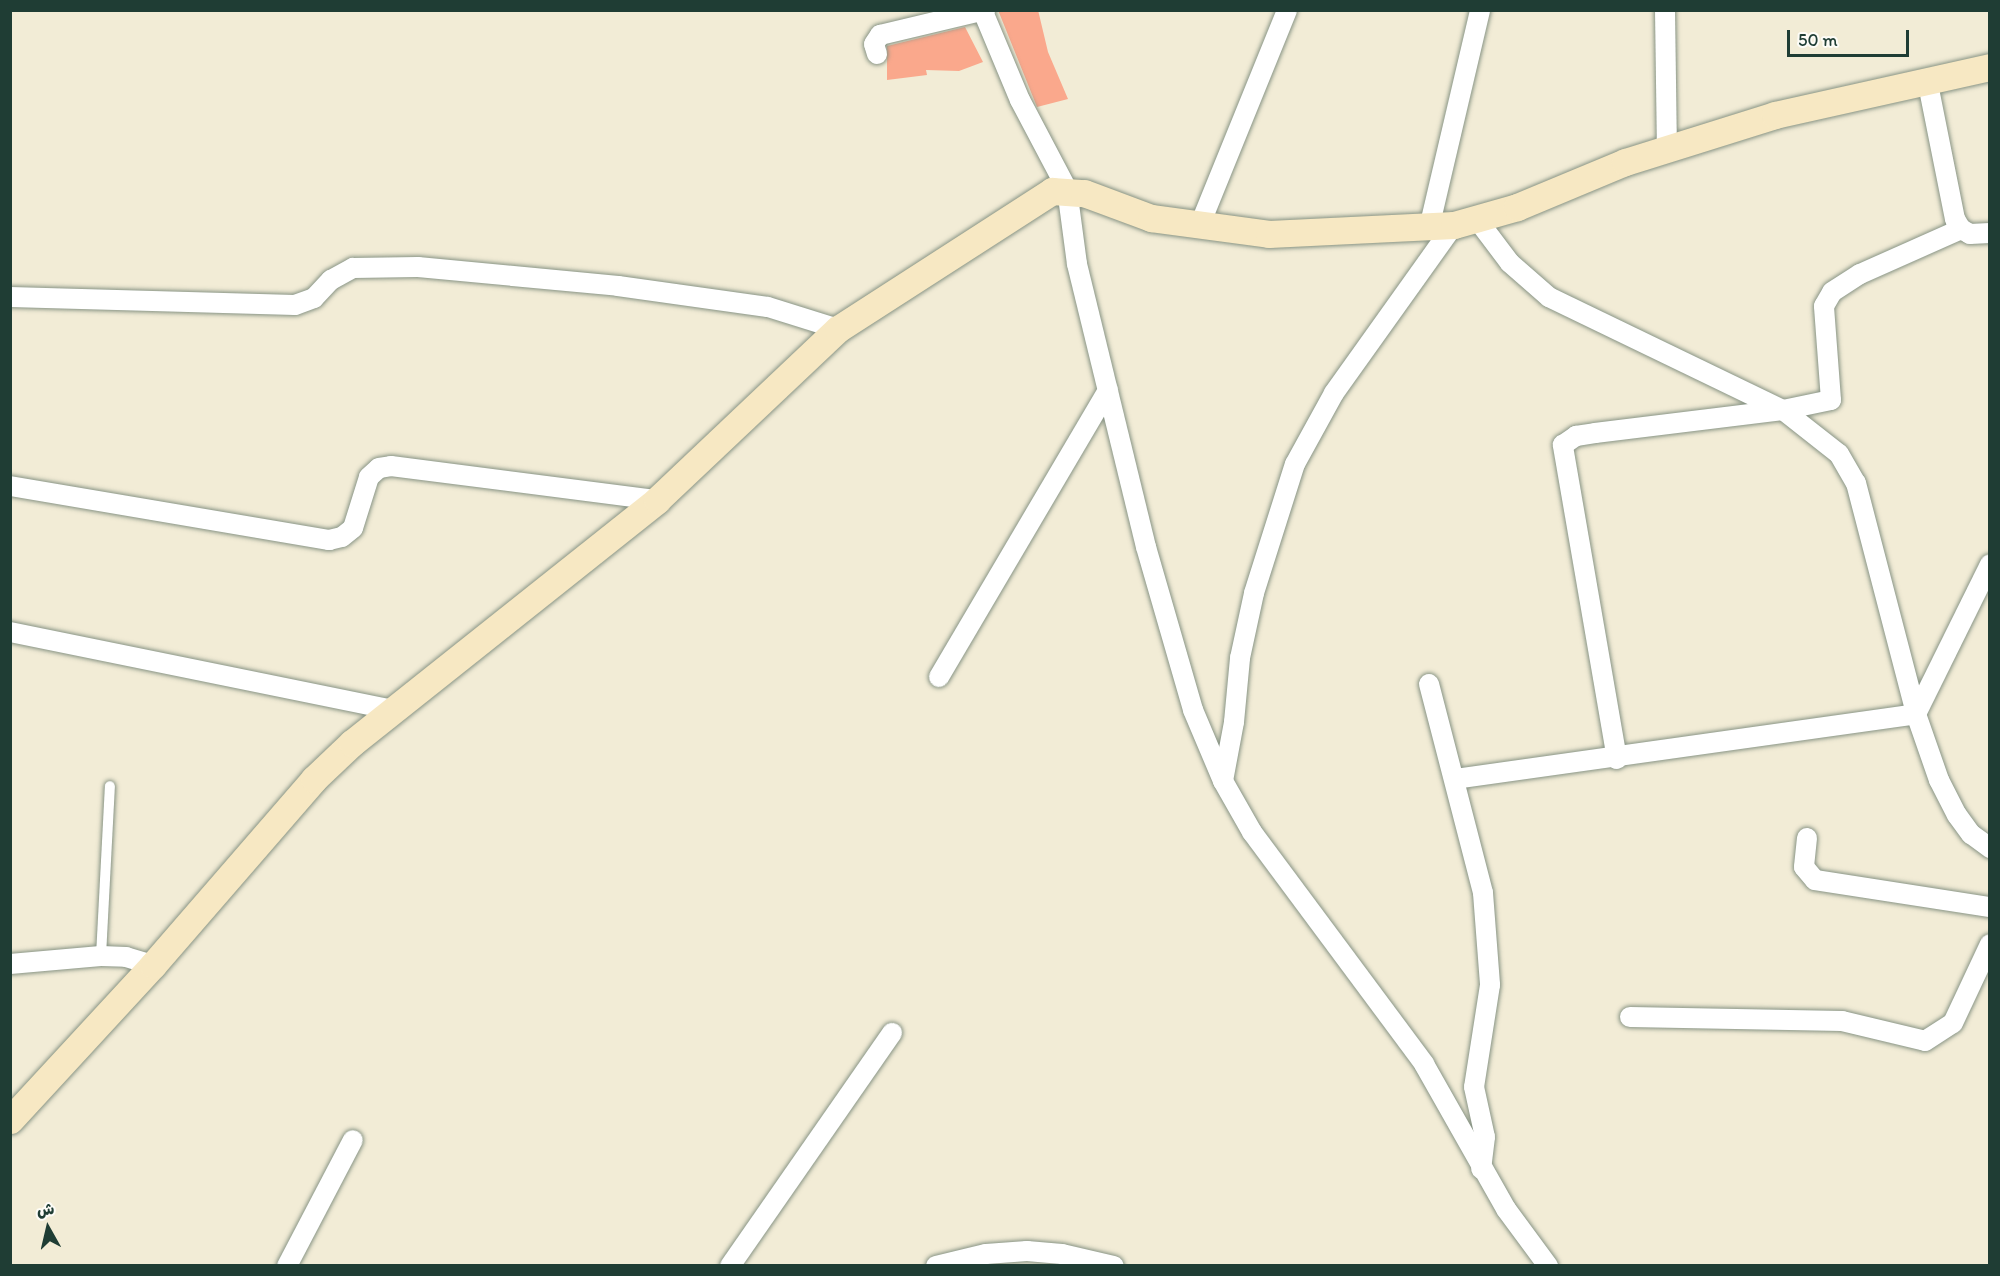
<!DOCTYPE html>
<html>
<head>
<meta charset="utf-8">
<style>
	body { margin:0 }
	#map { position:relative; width:2000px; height:1276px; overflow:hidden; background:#f2ecd6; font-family:Itim,"Playpen Sans Arabic",sans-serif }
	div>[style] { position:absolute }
	.building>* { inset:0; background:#faa88c }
	.roads { filter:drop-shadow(0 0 2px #889485) drop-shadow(0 0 2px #889485) }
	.lane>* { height:10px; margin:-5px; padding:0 5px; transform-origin:5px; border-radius:5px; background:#fff }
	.street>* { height:20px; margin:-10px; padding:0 10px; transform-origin:10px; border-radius:10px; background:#fff }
	.secondary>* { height:27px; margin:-13.5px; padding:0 13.5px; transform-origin:13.5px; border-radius:13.5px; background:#f7e8c3 }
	span { translate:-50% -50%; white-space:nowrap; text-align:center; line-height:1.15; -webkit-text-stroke:6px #fdfcf7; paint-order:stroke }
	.frame { position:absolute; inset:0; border:12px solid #1f3d34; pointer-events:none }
	.north { position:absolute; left:18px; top:1198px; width:60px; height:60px; -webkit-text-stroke:4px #fdfcf7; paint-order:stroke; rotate:352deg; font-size:16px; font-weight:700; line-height:24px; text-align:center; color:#1f3d34 }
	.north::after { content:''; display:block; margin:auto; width:21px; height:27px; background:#1f3d34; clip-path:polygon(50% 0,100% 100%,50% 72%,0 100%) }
	.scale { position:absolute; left:1787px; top:30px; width:122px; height:27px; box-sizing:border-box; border:3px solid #1f3d34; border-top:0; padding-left:8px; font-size:18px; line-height:21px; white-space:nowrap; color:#1f3d34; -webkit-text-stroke:4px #fdfcf7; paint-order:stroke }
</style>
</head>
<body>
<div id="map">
	<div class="building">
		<div style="clip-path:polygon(998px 10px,1038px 10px,1048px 52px,1068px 99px,1037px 107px)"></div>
		<div style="clip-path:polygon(965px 27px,983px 62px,959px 71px,926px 70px,927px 75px,887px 80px,887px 46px)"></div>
	</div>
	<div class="roads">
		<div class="lane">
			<div style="left:101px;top:956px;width:170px;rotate:-87deg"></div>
		</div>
		<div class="street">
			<div style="left:979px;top:10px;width:6px;rotate:39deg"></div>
			<div style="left:984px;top:14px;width:93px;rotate:67.3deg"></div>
			<div style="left:1020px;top:100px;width:101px;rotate:62.2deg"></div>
			<div style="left:1067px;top:189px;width:76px;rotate:82.4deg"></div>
			<div style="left:1077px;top:264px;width:291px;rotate:76.3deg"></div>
			<div style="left:1146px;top:547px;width:170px;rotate:73.9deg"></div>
			<div style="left:1193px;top:710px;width:77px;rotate:67.1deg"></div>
			<div style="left:1223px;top:781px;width:59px;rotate:60.4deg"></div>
			<div style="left:1252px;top:832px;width:289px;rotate:53.4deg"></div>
			<div style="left:1424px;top:1064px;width:167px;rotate:60.5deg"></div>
			<div style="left:1506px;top:1209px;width:71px;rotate:53.6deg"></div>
			<div style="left:1665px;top:10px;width:139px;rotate:89.2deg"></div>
			<div style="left:877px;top:54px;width:10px;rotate:-107deg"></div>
			<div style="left:874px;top:44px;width:11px;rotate:-56deg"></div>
			<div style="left:880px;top:35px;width:108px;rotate:-13.4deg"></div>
			<div style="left:1927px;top:79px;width:143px;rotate:78.7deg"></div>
			<div style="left:1955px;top:219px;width:12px;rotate:59deg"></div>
			<div style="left:1961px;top:229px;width:10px;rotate:29deg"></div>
			<div style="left:1970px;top:234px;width:20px;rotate:-3deg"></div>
			<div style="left:1476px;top:218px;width:56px;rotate:52.9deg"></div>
			<div style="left:1510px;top:263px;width:52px;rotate:41.1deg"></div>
			<div style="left:1549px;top:297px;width:260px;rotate:25.8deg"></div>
			<div style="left:1783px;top:410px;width:71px;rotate:38.2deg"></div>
			<div style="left:1839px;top:454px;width:34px;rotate:60deg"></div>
			<div style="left:1856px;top:483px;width:239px;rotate:75.4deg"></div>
			<div style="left:1916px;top:714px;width:70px;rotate:70.8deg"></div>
			<div style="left:1939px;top:780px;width:39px;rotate:63deg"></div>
			<div style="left:1957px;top:815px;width:24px;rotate:54deg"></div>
			<div style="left:1971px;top:834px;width:24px;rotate:36deg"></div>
			<div style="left:1199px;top:227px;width:234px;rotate:-67.9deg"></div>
			<div style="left:1429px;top:228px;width:224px;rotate:-76.8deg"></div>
			<div style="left:10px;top:297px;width:285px;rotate:1.6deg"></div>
			<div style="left:295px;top:305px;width:20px;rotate:-20deg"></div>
			<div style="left:314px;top:298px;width:25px;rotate:-47deg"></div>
			<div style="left:331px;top:280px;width:25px;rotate:-29deg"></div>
			<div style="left:353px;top:268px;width:65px;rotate:-0.9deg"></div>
			<div style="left:418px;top:267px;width:201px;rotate:5.4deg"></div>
			<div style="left:618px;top:286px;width:151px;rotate:8deg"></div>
			<div style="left:768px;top:307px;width:73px;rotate:17.4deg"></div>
			<div style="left:10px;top:486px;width:324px;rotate:9.6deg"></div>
			<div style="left:329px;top:540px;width:13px;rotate:-13deg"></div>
			<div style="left:342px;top:537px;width:14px;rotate:-39deg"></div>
			<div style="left:353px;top:528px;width:53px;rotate:-72.6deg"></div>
			<div style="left:369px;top:477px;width:13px;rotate:-42deg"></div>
			<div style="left:379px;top:468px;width:12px;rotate:-9deg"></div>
			<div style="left:391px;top:466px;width:268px;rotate:7.3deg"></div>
			<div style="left:10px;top:632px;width:390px;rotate:11.5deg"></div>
			<div style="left:939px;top:677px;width:333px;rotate:-59.5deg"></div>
			<div style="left:1429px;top:684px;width:216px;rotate:75.5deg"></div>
			<div style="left:1483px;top:893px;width:92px;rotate:85.6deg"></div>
			<div style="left:1490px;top:985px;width:103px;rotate:98.9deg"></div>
			<div style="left:1474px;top:1087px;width:51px;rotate:77.6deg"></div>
			<div style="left:1485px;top:1137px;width:32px;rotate:97deg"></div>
			<div style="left:1617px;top:759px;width:319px;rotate:-99.8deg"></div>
			<div style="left:1563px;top:445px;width:16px;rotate:-35deg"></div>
			<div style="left:1576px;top:436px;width:19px;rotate:-9deg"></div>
			<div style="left:1595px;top:433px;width:189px;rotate:-7deg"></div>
			<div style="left:1783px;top:410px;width:49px;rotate:-11.8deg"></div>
			<div style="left:1831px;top:400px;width:94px;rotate:-94.3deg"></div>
			<div style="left:1824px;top:306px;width:16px;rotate:-60deg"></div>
			<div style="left:1832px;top:292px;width:33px;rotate:-33deg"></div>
			<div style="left:1860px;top:274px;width:111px;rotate:-24deg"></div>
			<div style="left:1455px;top:779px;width:466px;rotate:-8deg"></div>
			<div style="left:1916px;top:714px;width:167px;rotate:-63.7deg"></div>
			<div style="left:1223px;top:781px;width:60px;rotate:-79.4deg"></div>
			<div style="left:1234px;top:722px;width:64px;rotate:-84.6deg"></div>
			<div style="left:1240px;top:658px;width:66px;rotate:-77.8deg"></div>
			<div style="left:1254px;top:593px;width:135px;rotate:-72.4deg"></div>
			<div style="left:1295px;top:464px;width:81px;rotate:-61.2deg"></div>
			<div style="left:1334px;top:393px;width:206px;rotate:-54.5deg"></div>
			<div style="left:1807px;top:838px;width:29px;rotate:96deg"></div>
			<div style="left:1804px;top:867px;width:17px;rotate:50deg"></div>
			<div style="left:1815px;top:880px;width:177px;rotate:8.8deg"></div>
			<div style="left:10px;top:964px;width:91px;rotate:-5deg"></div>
			<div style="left:101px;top:956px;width:25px;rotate:2deg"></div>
			<div style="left:126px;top:957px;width:28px;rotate:17deg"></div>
			<div style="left:1630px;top:1017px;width:212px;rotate:1.1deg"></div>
			<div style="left:1842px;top:1021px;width:85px;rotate:13.5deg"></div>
			<div style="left:1925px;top:1041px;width:33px;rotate:-33deg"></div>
			<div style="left:1953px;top:1023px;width:87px;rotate:-64.9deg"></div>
			<div style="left:287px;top:1266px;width:142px;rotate:-62.4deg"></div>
			<div style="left:730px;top:1266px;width:284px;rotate:-55.2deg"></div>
			<div style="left:936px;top:1266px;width:51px;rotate:-13.5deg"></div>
			<div style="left:986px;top:1254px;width:41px;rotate:-4.2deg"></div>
			<div style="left:1027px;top:1251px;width:35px;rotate:5deg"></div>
			<div style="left:1062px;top:1254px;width:53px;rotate:13deg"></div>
		</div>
		<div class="secondary">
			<div style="left:10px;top:1120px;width:211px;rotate:-47.3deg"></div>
			<div style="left:153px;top:965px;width:246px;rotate:-49.1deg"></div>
			<div style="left:314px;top:779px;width:52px;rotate:-43.5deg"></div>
			<div style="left:352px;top:743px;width:390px;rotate:-38.5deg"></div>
			<div style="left:657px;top:500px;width:249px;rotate:-43.4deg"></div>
			<div style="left:838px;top:329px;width:255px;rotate:-32.8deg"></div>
			<div style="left:1052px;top:191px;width:32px;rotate:4deg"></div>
			<div style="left:1084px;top:193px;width:72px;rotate:20.5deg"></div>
			<div style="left:1151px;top:218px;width:119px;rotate:7.7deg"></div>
			<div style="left:1269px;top:234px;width:185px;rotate:-2.8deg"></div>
			<div style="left:1454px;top:225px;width:66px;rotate:-15.9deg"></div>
			<div style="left:1517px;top:207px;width:117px;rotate:-22.6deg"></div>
			<div style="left:1625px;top:162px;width:157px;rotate:-17.4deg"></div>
			<div style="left:1775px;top:115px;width:220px;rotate:-12.6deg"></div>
		</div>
	</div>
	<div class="frame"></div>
	<div class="north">ش</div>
	<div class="scale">50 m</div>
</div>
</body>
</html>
